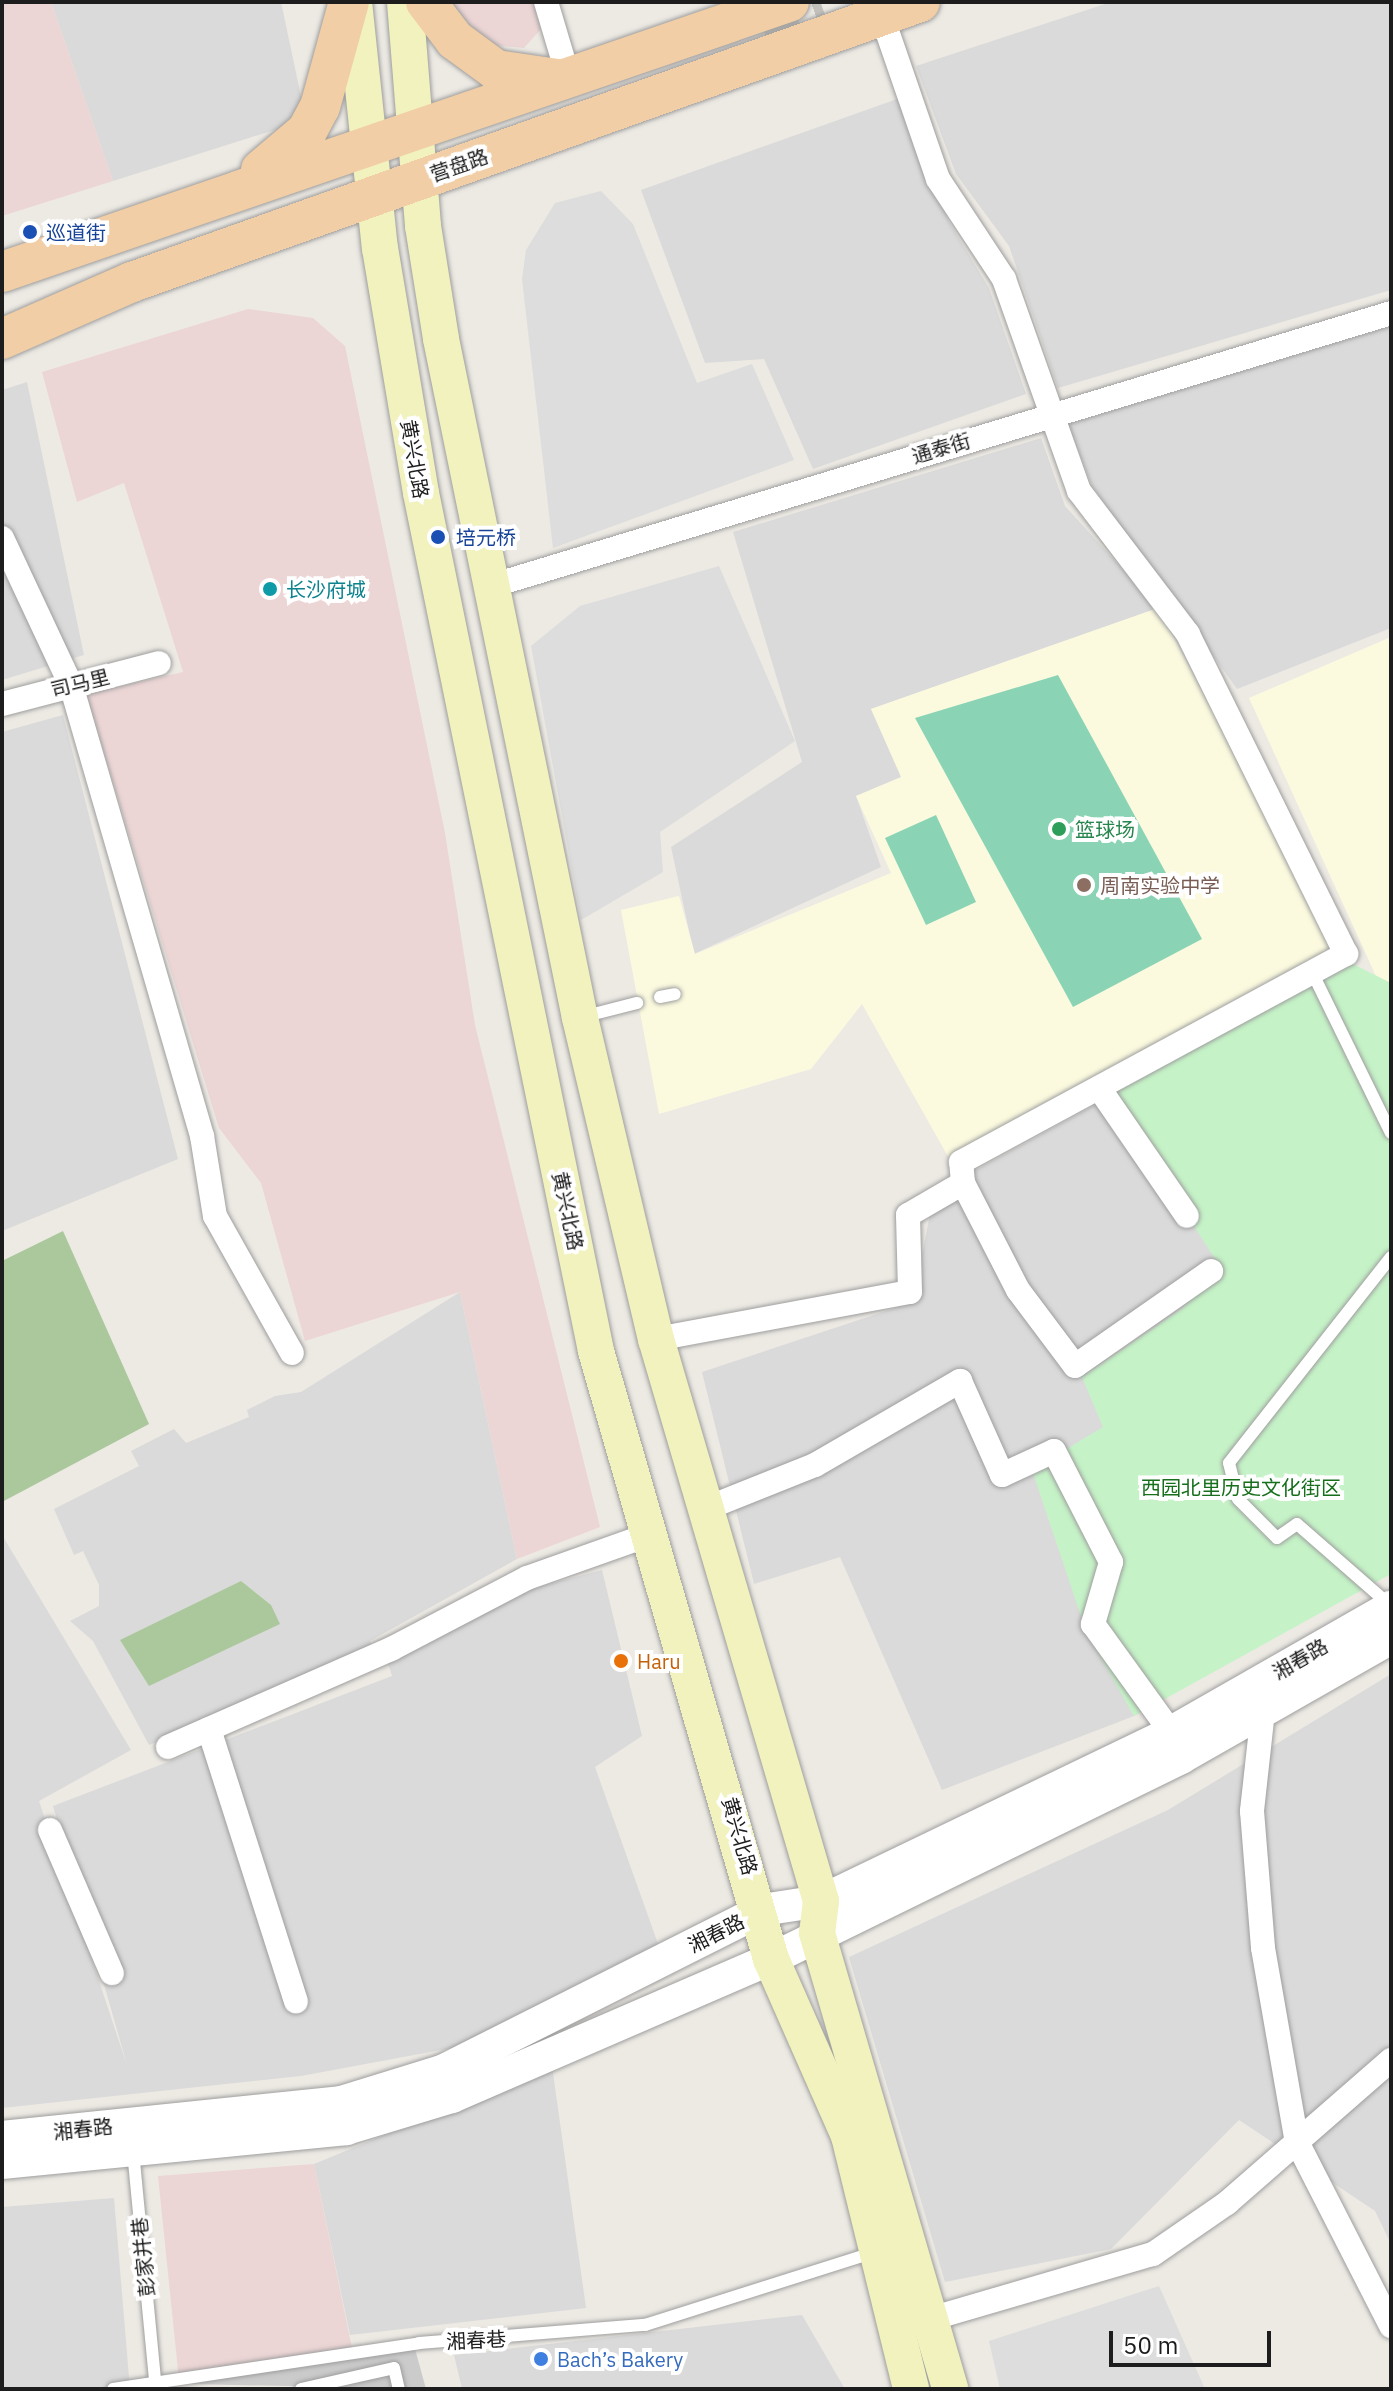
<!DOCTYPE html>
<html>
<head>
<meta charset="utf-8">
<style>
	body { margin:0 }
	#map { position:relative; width:1393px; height:2391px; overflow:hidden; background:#edeae4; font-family:"IBM Plex Sans","Noto Sans SC",sans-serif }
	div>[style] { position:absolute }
	.residential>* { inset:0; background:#dbdada }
	.commercial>* { inset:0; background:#ecd5d5 }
	.education>* { inset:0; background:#fbfadf }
	.religious>* { inset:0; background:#cbcbcb }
	.forest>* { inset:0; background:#abc89d }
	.park>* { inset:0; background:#c5f3c7 }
	.pitch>* { inset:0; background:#8ad4b5 }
	.parking>* { inset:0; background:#ddd }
	.secondary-tunnel>* { height:36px; margin-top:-18px; transform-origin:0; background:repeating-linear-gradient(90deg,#c3c1bc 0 36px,transparent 0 54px) }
	.roads { filter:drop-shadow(0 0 2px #9e9e9e) drop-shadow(0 0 2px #9e9e9e) }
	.service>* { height:12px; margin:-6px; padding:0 6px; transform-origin:6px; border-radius:6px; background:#fff }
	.minor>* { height:24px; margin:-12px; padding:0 12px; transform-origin:12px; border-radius:12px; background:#fff }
	.tertiary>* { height:32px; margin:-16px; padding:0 16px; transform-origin:16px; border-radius:16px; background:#fff }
	.secondary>* { height:36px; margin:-18px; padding:0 18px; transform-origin:18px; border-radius:18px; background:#f1f2bd }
	.primary>* { height:40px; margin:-20px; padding:0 20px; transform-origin:20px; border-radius:20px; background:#f1cea5 }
	.dots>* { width:22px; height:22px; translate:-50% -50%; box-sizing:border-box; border:4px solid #fff; border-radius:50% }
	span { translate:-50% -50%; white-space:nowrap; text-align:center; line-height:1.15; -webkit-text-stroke:8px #fff; paint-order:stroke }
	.street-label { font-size:20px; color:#1d1d1d }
	.transit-label { font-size:20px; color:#164399 }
	.left { translate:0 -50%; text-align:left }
	.culture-label { font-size:20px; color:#0d838f }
	.leisure-label { font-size:20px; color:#27864d }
	.education-label { font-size:20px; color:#785e54 }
	.park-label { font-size:20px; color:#176f1c }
	.food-label { font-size:20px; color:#c56008 }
	.shop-label { font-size:20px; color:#366cbe }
	.frame { position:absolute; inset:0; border:4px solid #1d1d1d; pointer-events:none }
	.scale { position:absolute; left:1109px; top:2331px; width:162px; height:36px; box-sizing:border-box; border:4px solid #1d1d1d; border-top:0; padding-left:10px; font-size:24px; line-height:28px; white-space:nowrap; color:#1d1d1d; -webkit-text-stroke:6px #fff; paint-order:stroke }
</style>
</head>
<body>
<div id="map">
	<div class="residential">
		<div style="clip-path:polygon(51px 2px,281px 2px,306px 120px,113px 181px)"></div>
		<div style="clip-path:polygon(1111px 2px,1391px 2px,1391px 290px,1058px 388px,1009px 246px,956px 174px,916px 66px)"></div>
		<div style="clip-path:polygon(900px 98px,948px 220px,989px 288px,1026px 394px,813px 469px,764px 359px,705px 363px,641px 190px)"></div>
		<div style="clip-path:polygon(1391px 326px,1391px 628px,1237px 689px,1092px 486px,1068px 424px)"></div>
		<div style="clip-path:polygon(27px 382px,84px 655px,2px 680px,2px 390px)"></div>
		<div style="clip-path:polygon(1041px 438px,1065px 506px,1158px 608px,871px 709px,902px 777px,856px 796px,881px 867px,694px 954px,671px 847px,802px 762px,733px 532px)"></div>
		<div style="clip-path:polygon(63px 715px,178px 1159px,2px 1231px,2px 732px)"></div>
		<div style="clip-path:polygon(1353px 964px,1391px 1566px,1134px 1716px,942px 1790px,840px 1557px,754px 1584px,702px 1372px,913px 1302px,934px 1193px)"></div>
		<div style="clip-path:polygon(460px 1292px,517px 1559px,370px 1641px,377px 1655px,149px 1745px,93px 1641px,70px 1621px,99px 1606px,99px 1585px,83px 1551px,74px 1555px,54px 1509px,139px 1466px,131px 1451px,174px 1429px,186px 1443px,249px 1417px,247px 1410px,275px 1396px,301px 1392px)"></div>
		<div style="clip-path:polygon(2px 1535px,131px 1750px,39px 1801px,127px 2065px,53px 1806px,392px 1676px,388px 1663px,526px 1590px,602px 1570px,642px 1736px,595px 1767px,662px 1955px,468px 2045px,301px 2076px,2px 2108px)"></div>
		<div style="clip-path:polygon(1391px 1674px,1391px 2244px,1375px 2211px,1239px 2120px,1111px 2249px,945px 2282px,849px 1957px,1168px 1810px)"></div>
		<div style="clip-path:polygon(552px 2066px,586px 2308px,350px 2335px,314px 2164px)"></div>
		<div style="clip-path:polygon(114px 2198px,130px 2389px,2px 2389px,2px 2207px)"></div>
		<div style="clip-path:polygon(802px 2315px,845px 2389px,462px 2389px,454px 2355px)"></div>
	</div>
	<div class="commercial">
		<div style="clip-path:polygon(2px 2px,51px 2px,113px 181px,2px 216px)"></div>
		<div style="clip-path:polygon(451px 2px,537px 2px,541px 29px,524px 48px,481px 44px)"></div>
		<div style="clip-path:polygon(248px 309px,313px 318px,345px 346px,445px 833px,475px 1025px,600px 1527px,517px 1559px,460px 1292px,305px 1341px,261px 1183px,219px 1128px,86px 694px,183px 672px,124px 483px,77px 502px,42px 372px)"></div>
		<div style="clip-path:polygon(314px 2164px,353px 2353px,179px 2380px,158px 2176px)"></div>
	</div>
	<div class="education">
		<div style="clip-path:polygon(1158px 608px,1339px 950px,950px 1160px,862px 1004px,811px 1069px,659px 1114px,621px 910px,679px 896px,695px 954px,891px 873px,856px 796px,901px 777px,871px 709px)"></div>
		<div style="clip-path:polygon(1391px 637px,1391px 1009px,1249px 698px)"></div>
	</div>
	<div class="religious">
		<div style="clip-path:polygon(415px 2349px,426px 2389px,189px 2384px)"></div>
	</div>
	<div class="forest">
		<div style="clip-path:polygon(63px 1231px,149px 1424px,2px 1502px,2px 1261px)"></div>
		<div style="clip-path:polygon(241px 1581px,271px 1605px,280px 1624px,149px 1686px,120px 1640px)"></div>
	</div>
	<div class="park">
		<div style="clip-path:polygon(1353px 964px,1391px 983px,1391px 1574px,1134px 1716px,1087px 1634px,1032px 1470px,1103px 1427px,1082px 1377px,1183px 1308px,1221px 1268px,1108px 1093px)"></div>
	</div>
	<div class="pitch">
		<div style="clip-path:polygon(1058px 675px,1202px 939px,1073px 1007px,915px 718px)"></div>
		<div style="clip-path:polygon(936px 815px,976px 902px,926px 925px,885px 838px)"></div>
	</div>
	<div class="parking">
		<div style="clip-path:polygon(601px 191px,633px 224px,697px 383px,752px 364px,794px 460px,553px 548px,522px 279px,526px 250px,555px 203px)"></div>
		<div style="clip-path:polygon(719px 566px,795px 741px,660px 832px,663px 872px,581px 920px,531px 646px,580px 606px)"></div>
		<div style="clip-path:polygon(1159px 2286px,1205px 2389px,1000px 2389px,989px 2341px)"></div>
	</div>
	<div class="secondary-tunnel">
		<div style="left:761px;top:23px;width:63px;rotate:-19.6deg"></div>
	</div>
	<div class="roads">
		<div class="service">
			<div style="left:1312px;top:972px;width:179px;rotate:63.9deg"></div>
			<div style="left:660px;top:997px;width:15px;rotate:-11deg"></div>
			<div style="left:582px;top:1017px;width:57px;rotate:-14.3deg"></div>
			<div style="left:1391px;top:1257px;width:262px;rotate:128.2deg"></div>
			<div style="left:1229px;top:1463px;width:37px;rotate:76deg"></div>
			<div style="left:1238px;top:1499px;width:55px;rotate:45deg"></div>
			<div style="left:1277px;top:1538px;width:24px;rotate:-35deg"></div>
			<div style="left:1297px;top:1524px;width:125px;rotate:41.1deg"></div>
			<div style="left:133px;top:2151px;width:239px;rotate:84.5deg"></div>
			<div style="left:113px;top:2389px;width:309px;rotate:-8.5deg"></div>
			<div style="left:419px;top:2343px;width:227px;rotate:-4.6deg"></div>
			<div style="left:645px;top:2325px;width:241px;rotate:-17.6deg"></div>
			<div style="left:301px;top:2389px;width:95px;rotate:-12.7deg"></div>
			<div style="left:394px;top:2368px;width:22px;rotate:77deg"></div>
		</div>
		<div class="minor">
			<div style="left:546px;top:2px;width:80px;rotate:73.4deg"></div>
			<div style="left:2px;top:538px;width:162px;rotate:64.9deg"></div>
			<div style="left:71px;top:685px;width:470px;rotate:73.8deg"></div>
			<div style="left:202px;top:1136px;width:81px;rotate:80.8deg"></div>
			<div style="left:215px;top:1216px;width:157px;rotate:60.7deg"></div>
			<div style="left:491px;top:586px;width:940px;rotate:-16.87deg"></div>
			<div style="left:2px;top:704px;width:162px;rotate:-14.6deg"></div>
			<div style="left:1099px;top:1088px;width:155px;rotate:55.5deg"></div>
			<div style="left:963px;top:1183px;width:120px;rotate:62.8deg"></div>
			<div style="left:1018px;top:1290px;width:95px;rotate:53.1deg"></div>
			<div style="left:1075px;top:1366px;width:166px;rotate:-34.9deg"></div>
			<div style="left:656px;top:1339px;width:258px;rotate:-10.5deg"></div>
			<div style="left:910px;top:1292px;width:77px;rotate:-91.5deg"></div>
			<div style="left:908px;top:1215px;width:64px;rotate:-30.2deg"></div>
			<div style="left:963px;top:1183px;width:21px;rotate:-95deg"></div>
			<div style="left:961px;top:1162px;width:438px;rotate:-28.4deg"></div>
			<div style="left:1346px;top:954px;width:357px;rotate:-116.3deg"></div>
			<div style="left:1188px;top:634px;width:180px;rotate:-127.3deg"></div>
			<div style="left:1079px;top:491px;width:225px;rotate:-109.5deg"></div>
			<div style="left:1004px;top:279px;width:120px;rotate:-123.4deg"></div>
			<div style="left:938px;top:179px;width:172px;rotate:-109deg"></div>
			<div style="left:705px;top:1509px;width:118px;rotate:-21.8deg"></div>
			<div style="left:815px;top:1465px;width:168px;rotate:-30.1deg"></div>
			<div style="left:960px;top:1381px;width:103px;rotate:65.9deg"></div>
			<div style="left:1002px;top:1475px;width:57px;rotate:-24.8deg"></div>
			<div style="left:1054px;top:1451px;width:125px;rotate:62.8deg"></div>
			<div style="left:1111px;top:1562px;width:65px;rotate:106.2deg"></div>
			<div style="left:1093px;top:1624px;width:133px;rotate:54.2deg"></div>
			<div style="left:1263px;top:1711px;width:101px;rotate:96.3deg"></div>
			<div style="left:1252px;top:1811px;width:137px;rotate:85.4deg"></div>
			<div style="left:1263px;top:1948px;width:197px;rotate:80.1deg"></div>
			<div style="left:1297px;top:2142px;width:207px;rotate:62.9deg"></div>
			<div style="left:209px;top:1729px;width:286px;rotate:72.3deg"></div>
			<div style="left:168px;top:1747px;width:244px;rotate:-23.7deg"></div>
			<div style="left:391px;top:1649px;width:153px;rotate:-27.6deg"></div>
			<div style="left:527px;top:1578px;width:132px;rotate:-19.5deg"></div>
			<div style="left:50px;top:1830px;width:156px;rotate:66.6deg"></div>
			<div style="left:930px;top:2319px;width:232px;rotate:-16.3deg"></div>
			<div style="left:1153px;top:2254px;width:90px;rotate:-34.6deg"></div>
			<div style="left:1227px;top:2203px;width:218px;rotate:-41.1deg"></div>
		</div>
		<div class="tertiary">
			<div style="left:2px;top:2137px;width:341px;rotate:-5.9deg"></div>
			<div style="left:341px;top:2102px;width:106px;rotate:-17.1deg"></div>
			<div style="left:442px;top:2071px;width:358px;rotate:-26.7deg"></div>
			<div style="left:762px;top:1910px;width:60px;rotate:-8.7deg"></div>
			<div style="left:821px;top:1901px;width:385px;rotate:-25.7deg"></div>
			<div style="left:1168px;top:1734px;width:257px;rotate:-29.7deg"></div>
			<div style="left:2px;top:2163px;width:346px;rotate:-5.6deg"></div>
			<div style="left:346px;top:2129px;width:111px;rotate:-16.8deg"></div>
			<div style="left:452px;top:2097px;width:348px;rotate:-23.4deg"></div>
			<div style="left:771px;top:1959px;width:457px;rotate:-26.1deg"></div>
			<div style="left:1181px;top:1758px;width:242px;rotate:-29.7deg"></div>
		</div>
		<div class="secondary">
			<div style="left:354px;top:2px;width:247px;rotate:84deg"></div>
			<div style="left:380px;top:248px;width:248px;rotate:80.5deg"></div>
			<div style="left:421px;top:493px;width:876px;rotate:78.47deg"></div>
			<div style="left:596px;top:1351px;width:633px;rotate:73.94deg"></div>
			<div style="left:771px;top:1959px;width:193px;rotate:66.2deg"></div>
			<div style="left:849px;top:2136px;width:260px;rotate:76.2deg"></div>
			<div style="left:405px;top:2px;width:225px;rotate:85.4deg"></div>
			<div style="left:423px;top:226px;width:114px;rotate:80.9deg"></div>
			<div style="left:441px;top:339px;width:693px;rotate:78.43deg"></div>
			<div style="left:580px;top:1018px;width:330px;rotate:76.7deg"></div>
			<div style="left:656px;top:1339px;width:586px;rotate:73.64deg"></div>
			<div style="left:821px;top:1901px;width:32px;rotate:97deg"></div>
			<div style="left:817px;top:1933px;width:475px;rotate:73.7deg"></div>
		</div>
		<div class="primary">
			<div style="left:426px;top:2px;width:48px;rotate:52.7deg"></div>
			<div style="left:455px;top:40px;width:51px;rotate:36.2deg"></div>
			<div style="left:496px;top:70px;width:62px;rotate:8.4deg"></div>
			<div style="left:261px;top:170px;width:60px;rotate:-40.3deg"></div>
			<div style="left:307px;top:131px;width:27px;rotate:-62deg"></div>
			<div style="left:320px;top:107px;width:109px;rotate:-74.6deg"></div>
			<div style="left:2px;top:272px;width:832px;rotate:-18.94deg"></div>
			<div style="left:2px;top:339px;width:142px;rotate:-23.7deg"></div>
			<div style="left:132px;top:282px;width:836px;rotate:-19.56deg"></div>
		</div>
	</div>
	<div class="dots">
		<div style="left:30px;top:232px;background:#1a4fb4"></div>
		<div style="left:438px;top:537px;background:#1a4fb4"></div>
		<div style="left:270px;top:589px;background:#0f9aa8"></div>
		<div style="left:1059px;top:829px;background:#2e9e5b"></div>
		<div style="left:1084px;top:885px;background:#8d6e63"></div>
		<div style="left:621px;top:1661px;background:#e8710a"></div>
		<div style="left:541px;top:2359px;background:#3f7fe0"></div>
	</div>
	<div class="street-label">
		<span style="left:459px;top:165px;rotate:-19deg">营盘路</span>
		<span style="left:941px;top:448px;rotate:-17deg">通泰街</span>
		<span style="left:415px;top:459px;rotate:80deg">黄兴北路</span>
		<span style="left:80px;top:683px;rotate:-14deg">司马里</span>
		<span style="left:568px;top:1211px;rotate:78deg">黄兴北路</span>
		<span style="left:1300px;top:1659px;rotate:-30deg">湘春路</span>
		<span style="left:740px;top:1836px;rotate:74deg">黄兴北路</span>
		<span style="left:716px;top:1933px;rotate:-27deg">湘春路</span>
		<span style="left:83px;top:2129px;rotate:-6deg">湘春路</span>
		<span style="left:143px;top:2257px;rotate:-96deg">彭家并巷</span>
		<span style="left:476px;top:2340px;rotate:-3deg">湘春巷</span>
	</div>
	<div class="transit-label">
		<span class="left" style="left:46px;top:232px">巡道街</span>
		<span class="left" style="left:456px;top:537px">培元桥</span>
	</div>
	<div class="culture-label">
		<span class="left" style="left:286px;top:589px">长沙府城</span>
	</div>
	<div class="leisure-label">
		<span class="left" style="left:1075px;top:829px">篮球场</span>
	</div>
	<div class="education-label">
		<span class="left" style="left:1100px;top:885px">周南实验中学</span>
	</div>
	<div class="park-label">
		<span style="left:1241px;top:1487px">西园北里历史文化街区</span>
	</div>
	<div class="food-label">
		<span class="left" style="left:637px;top:1661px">Haru</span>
	</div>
	<div class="shop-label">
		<span class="left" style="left:557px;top:2359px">Bach’s Bakery</span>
	</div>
	<div class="frame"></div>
	<div class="scale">50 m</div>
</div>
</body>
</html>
